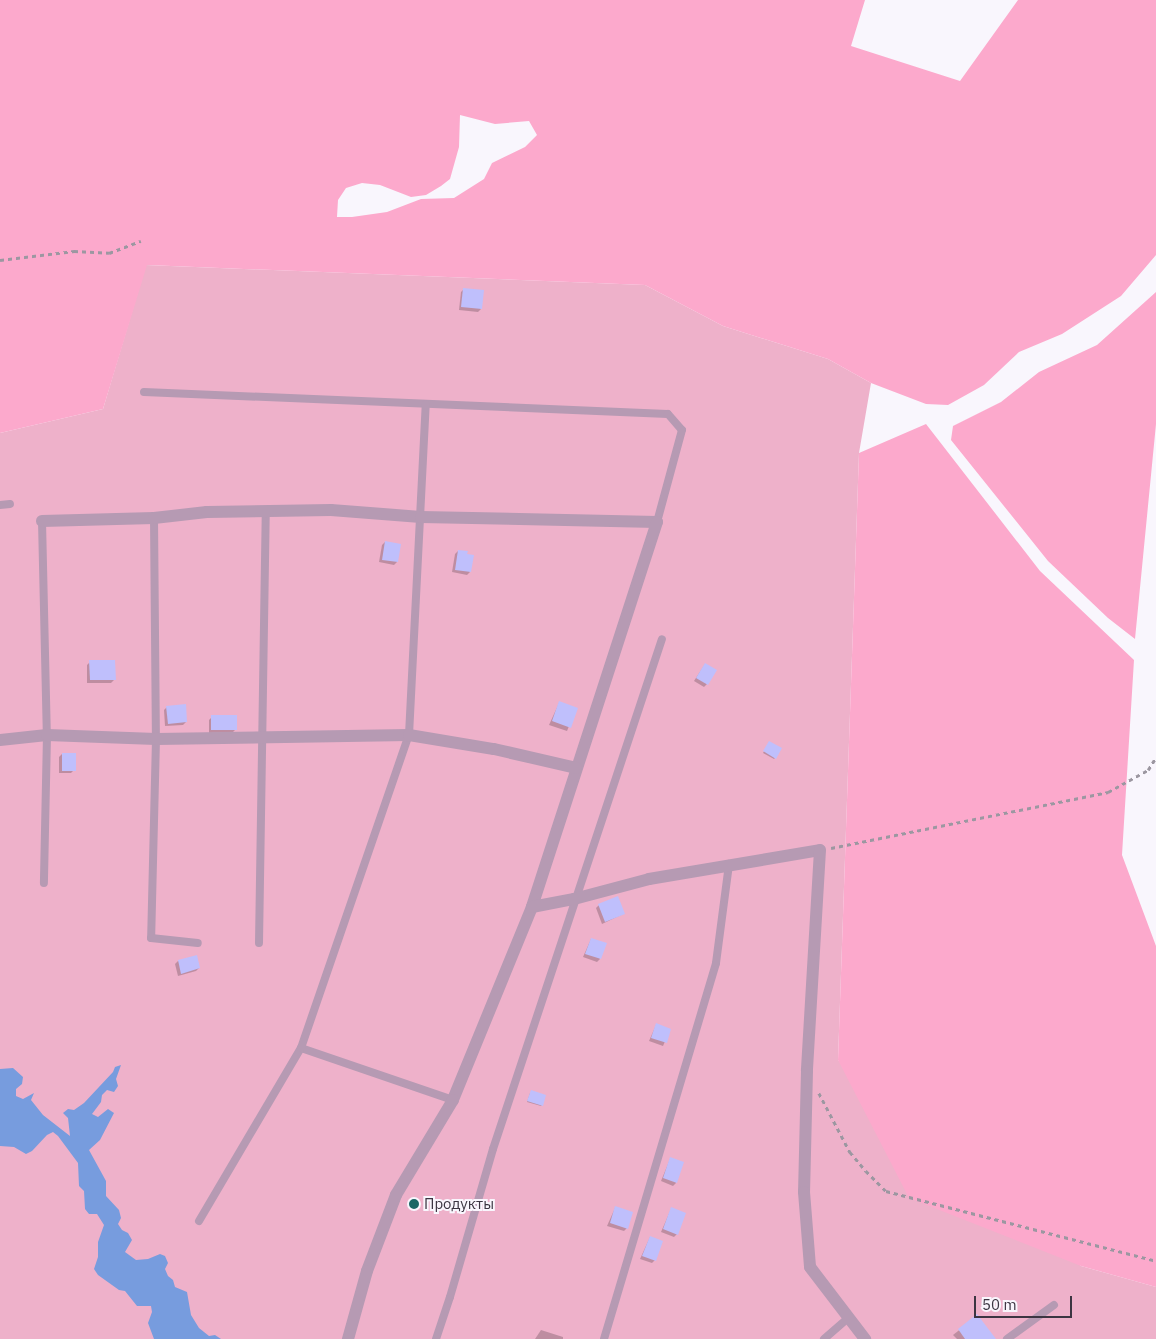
<!DOCTYPE html>
<html>
<head>
<meta charset="utf-8">
<style>
	body { margin:0 }
	#map { position:relative; width:1156px; height:1339px; overflow:hidden; background:#f9f6fd; font-family:"IBM Plex Sans",sans-serif }
	div>[style] { position:absolute }
	.green>* { inset:0; background:#eeb1ca }
	.forest>* { inset:0; background:#fca9cc }
	.water>* { inset:0; background:#779cde }
	.shadow>* { inset:0; background:#0003 }
	.building>* { inset:0; background:#bfbffc }
	.path>* { height:2.5px; margin-top:-1.25px; transform-origin:0; background:repeating-linear-gradient(90deg,#9c97a1 0 4px,transparent 0 8px) }
	.lane>* { height:8px; margin:-4px; padding:0 4px; transform-origin:4px; border-radius:4px; background:#b69ab3 }
	.street>* { height:12px; margin:-6px; padding:0 6px; transform-origin:6px; border-radius:6px; background:#b69ab3 }
	.dots>* { width:14px; height:14px; translate:-50% -50%; box-sizing:border-box; border:2px solid #f9f6fd; border-radius:50% }
	span { translate:-50% -50%; white-space:nowrap; text-align:center; line-height:1.15; -webkit-text-stroke:4px #f9f6fd; paint-order:stroke }
	.poi-label { font-size:15px; color:#3c3542 }
	.left { translate:0 -50%; text-align:left }
	.scale { position:absolute; left:974px; top:1296px; width:98px; height:22px; box-sizing:border-box; border:2px solid #3c3542; border-top:0; padding-left:6px; font-size:15px; line-height:18px; white-space:nowrap; color:#3c3542; -webkit-text-stroke:4px #f9f6fd; paint-order:stroke }
</style>
</head>
<body>
<div id="map">
	<div class="green">
		<div style="clip-path:polygon(146px 265px,645px 285px,723px 326px,828px 359px,871px 383px,859px 453px,838px 1060px,1081px 1266px,1156px 1287px,1156px 1339px,0 1339px,0 433px,103px 409px)"></div>
	</div>
	<div class="forest">
		<div style="clip-path:polygon(evenodd,0 0,865px 0,851px 46px,960px 81px,1018px 0,1156px 0,1156px 255px,1121px 296px,1062px 334px,1019px 352px,984px 385px,948px 405px,926px 404px,871px 383px,828px 359px,723px 326px,645px 285px,147px 265px,103px 409px,0 433px,0 0,460px 115px,495px 124px,529px 121px,537px 135px,525px 147px,492px 163px,484px 179px,454px 198px,421px 199px,387px 212px,352px 217px,337px 217px,338px 200px,346px 188px,362px 183px,380px 185px,411px 197px,426px 195px,441px 186px,450px 179px,459px 147px,460px 115px)"></div>
		<div style="clip-path:polygon(1156px 292px,1156px 424px,1135px 639px,1108px 618px,1048px 561px,951px 440px,953px 426px,1001px 402px,1039px 372px,1097px 345px)"></div>
		<div style="clip-path:polygon(926px 424px,1040px 571px,1134px 660px,1122px 855px,1156px 946px,1156px 1287px,1081px 1266px,909px 1198px,838px 1060px,859px 453px)"></div>
	</div>
	<div class="water">
		<div style="clip-path:polygon(121px 1065px,116px 1079px,118px 1086px,114px 1092px,107px 1090px,102px 1095px,101px 1102px,92px 1114px,98px 1117px,108px 1109px,114px 1113px,100px 1140px,89px 1150px,106px 1181px,106px 1196px,119px 1210px,121px 1218px,118px 1224px,122px 1230px,128px 1233px,132px 1240px,125px 1252px,136px 1260px,148px 1259px,160px 1254px,165px 1256px,168px 1263px,165px 1269px,168px 1276px,173px 1280px,175px 1287px,187px 1292px,191px 1315px,199px 1328px,209px 1336px,215px 1335px,221px 1339px,154px 1339px,148px 1323px,152px 1312px,151px 1306px,137px 1306px,125px 1291px,119px 1290px,98px 1275px,94px 1269px,98px 1257px,98px 1242px,104px 1225px,97px 1214px,89px 1214px,85px 1209px,84px 1191px,79px 1186px,78px 1163px,58px 1136px,53px 1132px,47px 1135px,32px 1151px,26px 1154px,14px 1147px,0 1146px,0 1069px,13px 1068px,23px 1077px,22px 1084px,16px 1089px,16px 1096px,23px 1099px,34px 1093px,31px 1100px,43px 1115px,70px 1136px,68px 1118px,63px 1113px,68px 1109px,74px 1110px,84px 1103px,113px 1072px,115px 1067px)"></div>
	</div>
	<div class="shadow">
		<div style="clip-path:polygon(464px 289px,481px 309px,478px 312px,459px 310px,461px 292px)"></div>
		<div style="clip-path:polygon(385px 542px,400px 545px,397px 562px,394px 565px,379px 562px,382px 545px)"></div>
		<div style="clip-path:polygon(458px 551px,470px 572px,467px 575px,452px 572px,455px 554px)"></div>
		<div style="clip-path:polygon(90px 662px,114px 680px,111px 683px,87px 683px,87px 665px)"></div>
		<div style="clip-path:polygon(705px 664px,707px 684px,704px 687px,694px 681px)"></div>
		<div style="clip-path:polygon(559px 703px,576px 709px,567px 731px,549px 725px)"></div>
		<div style="clip-path:polygon(167px 707px,186px 722px,183px 725px,165px 726px,164px 710px)"></div>
		<div style="clip-path:polygon(212px 717px,236px 729px,233px 732px,209px 733px,209px 720px)"></div>
		<div style="clip-path:polygon(768px 744px,775px 758px,774px 759px,763px 753px)"></div>
		<div style="clip-path:polygon(62px 754px,74px 770px,71px 773px,59px 773px,59px 757px)"></div>
		<div style="clip-path:polygon(599px 905px,623px 914px,602px 924px,596px 908px)"></div>
		<div style="clip-path:polygon(591px 939px,600px 959px,597px 962px,583px 957px)"></div>
		<div style="clip-path:polygon(196px 956px,199px 968px,196px 971px,178px 976px,175px 964px,178px 961px)"></div>
		<div style="clip-path:polygon(656px 1025px,670px 1030px,663px 1046px,649px 1041px)"></div>
		<div style="clip-path:polygon(530px 1093px,542px 1105px,541px 1106px,527px 1102px)"></div>
		<div style="clip-path:polygon(670px 1159px,676px 1183px,673px 1186px,661px 1181px)"></div>
		<div style="clip-path:polygon(615px 1208px,627px 1228px,624px 1231px,607px 1226px)"></div>
		<div style="clip-path:polygon(671px 1209px,677px 1234px,674px 1237px,661px 1232px)"></div>
		<div style="clip-path:polygon(650px 1237px,655px 1260px,652px 1263px,640px 1259px)"></div>
		<div style="clip-path:polygon(977px 1316px,994px 1339px,957px 1339px,953px 1335px)"></div>
		<div style="clip-path:polygon(541px 1330px,563px 1337px,563px 1339px,535px 1339px)"></div>
	</div>
	<div class="building">
		<div style="clip-path:polygon(463px 288px,484px 290px,482px 309px,461px 307px)"></div>
		<div style="clip-path:polygon(385px 541px,401px 544px,398px 562px,382px 560px)"></div>
		<div style="clip-path:polygon(458px 550px,468px 551px,467px 554px,474px 555px,471px 572px,455px 570px)"></div>
		<div style="clip-path:polygon(89px 660px,115px 660px,116px 680px,90px 680px)"></div>
		<div style="clip-path:polygon(705px 663px,717px 670px,708px 685px,696px 678px)"></div>
		<div style="clip-path:polygon(559px 701px,578px 708px,571px 728px,552px 721px)"></div>
		<div style="clip-path:polygon(186px 704px,187px 722px,168px 724px,166px 706px)"></div>
		<div style="clip-path:polygon(211px 715px,237px 715px,237px 730px,211px 730px)"></div>
		<div style="clip-path:polygon(769px 741px,782px 748px,776px 759px,763px 751px)"></div>
		<div style="clip-path:polygon(62px 753px,76px 753px,76px 771px,62px 771px)"></div>
		<div style="clip-path:polygon(618px 896px,625px 914px,605px 922px,598px 904px)"></div>
		<div style="clip-path:polygon(591px 938px,607px 943px,601px 959px,585px 954px)"></div>
		<div style="clip-path:polygon(197px 955px,200px 968px,181px 974px,178px 960px)"></div>
		<div style="clip-path:polygon(656px 1023px,671px 1029px,667px 1043px,651px 1038px)"></div>
		<div style="clip-path:polygon(531px 1090px,546px 1095px,543px 1106px,527px 1101px)"></div>
		<div style="clip-path:polygon(670px 1157px,684px 1162px,677px 1183px,663px 1178px)"></div>
		<div style="clip-path:polygon(615px 1206px,633px 1212px,628px 1229px,610px 1223px)"></div>
		<div style="clip-path:polygon(671px 1207px,686px 1213px,678px 1235px,663px 1229px)"></div>
		<div style="clip-path:polygon(650px 1236px,663px 1241px,656px 1261px,642px 1256px)"></div>
		<div style="clip-path:polygon(977px 1314px,996px 1339px,965px 1339px,958px 1329px)"></div>
	</div>
	<div class="path">
		<div style="left:0;top:260px;width:75px;rotate:-6.9deg"></div>
		<div style="left:74px;top:251px;width:35px;rotate:3deg"></div>
		<div style="left:109px;top:253px;width:34px;rotate:-21deg"></div>
		<div style="left:831px;top:848px;width:283px;rotate:-11.4deg"></div>
		<div style="left:1108px;top:792px;width:46px;rotate:-28.8deg"></div>
		<div style="left:1148px;top:770px;width:15px;rotate:-58deg"></div>
		<div style="left:819px;top:1093px;width:67px;rotate:62.3deg"></div>
		<div style="left:850px;top:1152px;width:25px;rotate:50deg"></div>
		<div style="left:866px;top:1171px;width:28px;rotate:45deg"></div>
		<div style="left:886px;top:1191px;width:279px;rotate:14.5deg"></div>
	</div>
	<div class="lane">
		<div style="left:144px;top:392px;width:524px;rotate:2.4deg"></div>
		<div style="left:668px;top:414px;width:21px;rotate:49deg"></div>
		<div style="left:682px;top:430px;width:95px;rotate:105.2deg"></div>
		<div style="left:0;top:505px;width:10px;rotate:-6deg"></div>
		<div style="left:154px;top:518px;width:221px;rotate:89.5deg"></div>
		<div style="left:156px;top:739px;width:199px;rotate:91.4deg"></div>
		<div style="left:151px;top:938px;width:47px;rotate:6.1deg"></div>
		<div style="left:42px;top:521px;width:214px;rotate:88.7deg"></div>
		<div style="left:47px;top:735px;width:148px;rotate:91.2deg"></div>
		<div style="left:259px;top:943px;width:432px;rotate:-89.1deg"></div>
		<div style="left:301px;top:1048px;width:161px;rotate:18.9deg"></div>
		<div style="left:199px;top:1221px;width:201px;rotate:-59.5deg"></div>
		<div style="left:301px;top:1048px;width:331px;rotate:-71deg"></div>
		<div style="left:409px;top:735px;width:331px;rotate:-87.1deg"></div>
		<div style="left:436px;top:1339px;width:44px;rotate:-71.6deg"></div>
		<div style="left:450px;top:1297px;width:154px;rotate:-73.8deg"></div>
		<div style="left:493px;top:1149px;width:537px;rotate:-71.67deg"></div>
		<div style="left:604px;top:1339px;width:392px;rotate:-73.4deg"></div>
		<div style="left:716px;top:963px;width:100px;rotate:-82.5deg"></div>
		<div style="left:824px;top:1339px;width:32px;rotate:-41deg"></div>
		<div style="left:1007px;top:1339px;width:58px;rotate:-35.9deg"></div>
	</div>
	<div class="street">
		<div style="left:42px;top:521px;width:112px;rotate:-1.5deg"></div>
		<div style="left:154px;top:518px;width:53px;rotate:-6.5deg"></div>
		<div style="left:207px;top:512px;width:124px;rotate:-0.9deg"></div>
		<div style="left:331px;top:510px;width:90px;rotate:4.4deg"></div>
		<div style="left:421px;top:517px;width:236px;rotate:1.2deg"></div>
		<div style="left:657px;top:522px;width:405px;rotate:108deg"></div>
		<div style="left:532px;top:907px;width:209px;rotate:112.3deg"></div>
		<div style="left:453px;top:1100px;width:111px;rotate:121deg"></div>
		<div style="left:396px;top:1195px;width:81px;rotate:110.9deg"></div>
		<div style="left:367px;top:1271px;width:71px;rotate:105.6deg"></div>
		<div style="left:0;top:740px;width:47px;rotate:-6.1deg"></div>
		<div style="left:47px;top:735px;width:109px;rotate:2.1deg"></div>
		<div style="left:156px;top:739px;width:253px;rotate:-0.9deg"></div>
		<div style="left:409px;top:735px;width:86px;rotate:9.4deg"></div>
		<div style="left:494px;top:749px;width:84px;rotate:13deg"></div>
		<div style="left:532px;top:907px;width:43px;rotate:-10.8deg"></div>
		<div style="left:574px;top:899px;width:78px;rotate:-14.9deg"></div>
		<div style="left:649px;top:879px;width:173px;rotate:-9.6deg"></div>
		<div style="left:820px;top:850px;width:221px;rotate:93.4deg"></div>
		<div style="left:807px;top:1071px;width:121px;rotate:91.4deg"></div>
		<div style="left:804px;top:1192px;width:75px;rotate:85.4deg"></div>
		<div style="left:810px;top:1267px;width:91px;rotate:52.6deg"></div>
	</div>
	<div class="dots">
		<div style="left:414px;top:1204px;background:#196765"></div>
	</div>
	<div class="poi-label">
		<span class="left" style="left:424px;top:1204px">Продукты</span>
	</div>
	<div class="scale">50 m</div>
</div>
</body>
</html>
